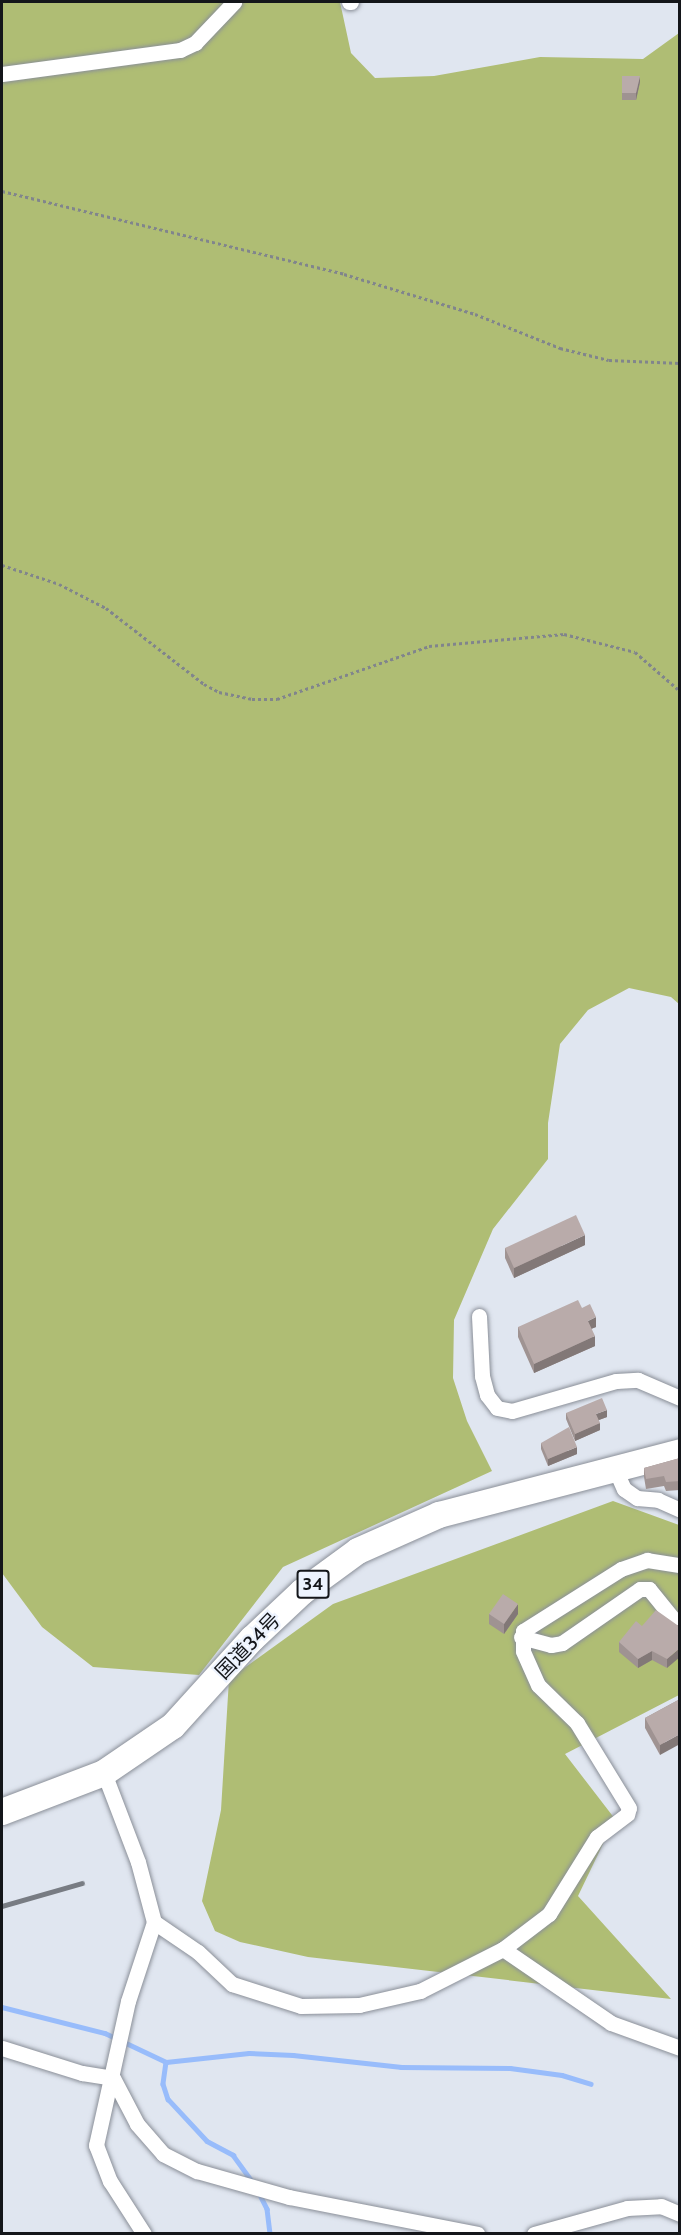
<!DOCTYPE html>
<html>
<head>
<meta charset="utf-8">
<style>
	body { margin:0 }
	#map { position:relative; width:681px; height:2235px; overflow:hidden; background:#e0e6f0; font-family:Cabin,"Noto Sans JP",sans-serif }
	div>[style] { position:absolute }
	.green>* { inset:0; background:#afbd74 }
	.stream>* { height:4.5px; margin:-2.25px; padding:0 2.25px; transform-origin:2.25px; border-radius:2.25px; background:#98bcfb }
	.path>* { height:3px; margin-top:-1.5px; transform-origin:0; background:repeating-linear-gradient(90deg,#81858c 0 3px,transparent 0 6px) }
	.roads { filter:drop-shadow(0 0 2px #8a8f98) drop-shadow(0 0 2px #8a8f98) }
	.minor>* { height:15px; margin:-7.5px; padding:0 7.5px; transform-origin:7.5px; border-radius:7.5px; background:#fff }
	.trunk>* { height:26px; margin:-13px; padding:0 13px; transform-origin:13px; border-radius:13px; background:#fff }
	.rail>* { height:4.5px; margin:-2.25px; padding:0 2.25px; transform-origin:2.25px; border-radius:2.25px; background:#787c83 }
	.wall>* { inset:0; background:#9f9392 }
	.shaded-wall>* { inset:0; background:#827877 }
	.building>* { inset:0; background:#b9abaa }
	span { translate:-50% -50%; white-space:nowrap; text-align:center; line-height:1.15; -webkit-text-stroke:4.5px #edf3fe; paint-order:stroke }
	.shield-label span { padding:2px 4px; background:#edf3fe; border:2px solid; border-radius:4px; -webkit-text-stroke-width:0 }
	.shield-label { font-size:18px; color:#14161a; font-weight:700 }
	.street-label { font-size:20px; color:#14161a }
	.frame { position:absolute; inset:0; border:3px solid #14161a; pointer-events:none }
</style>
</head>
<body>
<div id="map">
	<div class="green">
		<div style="clip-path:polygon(2px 2px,340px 2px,351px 53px,375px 78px,434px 76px,540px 57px,643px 59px,679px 33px,679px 1004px,671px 997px,629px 988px,588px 1010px,560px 1044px,548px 1123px,548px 1159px,493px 1229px,454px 1320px,453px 1378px,467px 1421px,492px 1471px,283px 1567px,199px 1675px,93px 1667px,42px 1627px,2px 1573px)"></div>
		<div style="clip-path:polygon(613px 1501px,679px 1525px,679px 1695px,565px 1754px,615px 1819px,578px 1896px,671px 1999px,308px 1957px,240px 1942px,215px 1931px,202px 1901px,221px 1810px,229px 1679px,333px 1604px)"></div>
	</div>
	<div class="stream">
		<div style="left:2px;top:2007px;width:106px;rotate:14.2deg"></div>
		<div style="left:105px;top:2033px;width:68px;rotate:25.4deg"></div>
		<div style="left:166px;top:2062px;width:83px;rotate:-6.2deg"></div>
		<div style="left:249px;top:2053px;width:44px;rotate:2.6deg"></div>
		<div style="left:293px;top:2055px;width:109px;rotate:6.3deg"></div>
		<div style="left:401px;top:2067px;width:109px;rotate:0.5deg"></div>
		<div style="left:510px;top:2068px;width:52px;rotate:7.7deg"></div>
		<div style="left:562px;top:2075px;width:30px;rotate:17deg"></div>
		<div style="left:166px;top:2062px;width:22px;rotate:98deg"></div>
		<div style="left:163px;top:2084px;width:16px;rotate:72deg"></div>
		<div style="left:168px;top:2099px;width:57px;rotate:47.1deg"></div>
		<div style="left:207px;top:2141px;width:30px;rotate:28deg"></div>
		<div style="left:233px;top:2155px;width:32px;rotate:54deg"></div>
		<div style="left:259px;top:2193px;width:18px;rotate:63deg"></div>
		<div style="left:267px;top:2209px;width:25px;rotate:83deg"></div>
	</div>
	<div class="path">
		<div style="left:2px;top:191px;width:352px;rotate:13.6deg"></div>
		<div style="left:344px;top:274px;width:137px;rotate:17deg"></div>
		<div style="left:475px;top:314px;width:92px;rotate:21.8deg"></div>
		<div style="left:560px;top:348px;width:50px;rotate:13.8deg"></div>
		<div style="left:609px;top:360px;width:71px;rotate:2.4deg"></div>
		<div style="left:2px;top:565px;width:60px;rotate:18.4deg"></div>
		<div style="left:59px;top:584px;width:53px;rotate:27.1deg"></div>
		<div style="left:106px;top:608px;width:124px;rotate:37.8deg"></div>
		<div style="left:204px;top:684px;width:17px;rotate:28deg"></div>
		<div style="left:219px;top:692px;width:34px;rotate:12deg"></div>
		<div style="left:252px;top:699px;width:25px"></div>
		<div style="left:277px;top:699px;width:161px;rotate:-19.2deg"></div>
		<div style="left:429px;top:646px;width:136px;rotate:-5.1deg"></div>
		<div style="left:564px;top:634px;width:73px;rotate:14.2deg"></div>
		<div style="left:635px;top:652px;width:60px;rotate:40.9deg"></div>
	</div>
	<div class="roads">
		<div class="minor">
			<div style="left:349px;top:2px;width:2px"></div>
			<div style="left:2px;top:74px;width:180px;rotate:-7.7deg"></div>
			<div style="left:180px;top:50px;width:17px;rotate:-25deg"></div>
			<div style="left:195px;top:43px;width:57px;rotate:-46.4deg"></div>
			<div style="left:479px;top:1316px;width:60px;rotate:87.1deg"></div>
			<div style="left:482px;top:1376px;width:20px;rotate:75deg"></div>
			<div style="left:487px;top:1395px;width:16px;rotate:52deg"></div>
			<div style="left:497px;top:1408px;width:15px;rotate:11deg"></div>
			<div style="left:512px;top:1411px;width:108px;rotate:-16.1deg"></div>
			<div style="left:616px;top:1381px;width:22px;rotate:-3deg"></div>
			<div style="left:638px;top:1380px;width:46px;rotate:23.2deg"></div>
			<div style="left:615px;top:1469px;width:22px;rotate:66deg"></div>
			<div style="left:624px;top:1489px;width:16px;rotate:35deg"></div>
			<div style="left:637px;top:1498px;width:21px;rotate:5deg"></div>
			<div style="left:658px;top:1500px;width:24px;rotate:24deg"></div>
			<div style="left:521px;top:1637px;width:31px;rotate:15deg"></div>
			<div style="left:551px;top:1645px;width:11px;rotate:-10deg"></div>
			<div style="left:562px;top:1643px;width:95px;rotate:-34.7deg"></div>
			<div style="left:640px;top:1589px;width:9px"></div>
			<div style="left:649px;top:1589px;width:38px;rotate:51deg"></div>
			<div style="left:104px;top:1773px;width:95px;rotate:69.1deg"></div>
			<div style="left:138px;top:1862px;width:62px;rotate:75.1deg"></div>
			<div style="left:154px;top:1922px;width:83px;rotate:108.2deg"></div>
			<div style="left:128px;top:2001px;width:148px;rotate:102.5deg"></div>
			<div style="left:96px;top:2145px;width:39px;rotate:69deg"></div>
			<div style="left:110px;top:2181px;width:63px;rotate:57.3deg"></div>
			<div style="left:154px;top:1922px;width:53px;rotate:34.3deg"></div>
			<div style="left:198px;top:1952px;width:47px;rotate:43.3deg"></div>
			<div style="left:232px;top:1984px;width:72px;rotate:17.7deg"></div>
			<div style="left:301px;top:2006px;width:58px;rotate:-1deg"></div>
			<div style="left:359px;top:2005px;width:63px;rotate:-12.9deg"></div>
			<div style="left:420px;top:1991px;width:93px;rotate:-26.8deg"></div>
			<div style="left:503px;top:1949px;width:131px;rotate:34.4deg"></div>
			<div style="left:611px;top:2023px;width:73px;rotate:19.9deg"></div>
			<div style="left:503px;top:1949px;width:58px;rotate:-37.3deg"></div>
			<div style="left:549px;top:1914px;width:91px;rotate:-58.1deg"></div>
			<div style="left:597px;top:1837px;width:38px;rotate:-37deg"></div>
			<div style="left:627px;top:1814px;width:6px;rotate:-72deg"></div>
			<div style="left:629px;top:1808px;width:100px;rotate:-121.5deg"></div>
			<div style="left:577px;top:1723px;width:54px;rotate:-135.7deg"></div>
			<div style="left:538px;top:1685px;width:37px;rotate:-114deg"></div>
			<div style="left:523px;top:1651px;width:20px;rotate:-90deg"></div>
			<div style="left:523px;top:1631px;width:116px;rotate:-32.3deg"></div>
			<div style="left:621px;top:1569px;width:28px;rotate:-19deg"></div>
			<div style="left:647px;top:1560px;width:33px;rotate:9deg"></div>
			<div style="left:2px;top:2048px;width:84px;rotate:17.4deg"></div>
			<div style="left:82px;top:2073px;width:31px;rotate:9deg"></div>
			<div style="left:113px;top:2078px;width:52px;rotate:62.4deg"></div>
			<div style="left:137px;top:2124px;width:40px;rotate:49deg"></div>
			<div style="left:163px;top:2154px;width:38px;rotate:27deg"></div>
			<div style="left:197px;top:2171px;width:96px;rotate:15.8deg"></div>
			<div style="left:289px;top:2197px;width:192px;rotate:11.1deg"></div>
			<div style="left:534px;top:2234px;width:97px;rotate:-15.6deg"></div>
			<div style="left:627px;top:2208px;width:34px;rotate:-3deg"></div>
			<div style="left:661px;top:2206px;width:21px;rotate:23deg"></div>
		</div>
		<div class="trunk">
			<div style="left:2px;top:1812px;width:109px;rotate:-20.9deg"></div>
			<div style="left:104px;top:1773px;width:83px;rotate:-34.3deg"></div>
			<div style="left:173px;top:1726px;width:118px;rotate:-47.8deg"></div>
			<div style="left:252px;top:1639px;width:69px;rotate:-43.2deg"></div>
			<div style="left:302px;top:1592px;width:69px;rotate:-36.2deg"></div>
			<div style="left:358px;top:1551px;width:89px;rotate:-24deg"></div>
			<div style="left:439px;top:1515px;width:249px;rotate:-14.6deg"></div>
		</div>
	</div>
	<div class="rail">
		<div style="left:2px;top:1906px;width:83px;rotate:-16deg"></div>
	</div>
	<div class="wall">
		<div style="clip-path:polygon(622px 76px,640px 82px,636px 100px,622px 100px)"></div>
		<div style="clip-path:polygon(585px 1245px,514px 1278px,505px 1258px,505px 1248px)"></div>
		<div style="clip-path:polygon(518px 1327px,596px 1327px,591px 1329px,595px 1346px,534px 1373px,518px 1337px)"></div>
		<div style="clip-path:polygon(566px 1413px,607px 1417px,599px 1420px,600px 1430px,575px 1441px,566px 1419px)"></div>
		<div style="clip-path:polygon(541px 1443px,577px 1454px,548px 1466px,541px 1449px)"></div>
		<div style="clip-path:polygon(680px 1458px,680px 1490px,666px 1491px,664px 1486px,646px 1489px,644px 1477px,644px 1468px)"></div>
		<div style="clip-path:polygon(489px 1614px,518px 1614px,504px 1634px,489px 1624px)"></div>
		<div style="clip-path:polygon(642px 1626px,680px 1627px,667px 1668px,652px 1660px,638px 1668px,619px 1652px,619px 1642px)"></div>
		<div style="clip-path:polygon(680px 1699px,660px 1755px,645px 1728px,645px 1718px)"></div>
	</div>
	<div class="shaded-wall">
		<div style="clip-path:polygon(640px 76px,640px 82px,636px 100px,636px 93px)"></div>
		<div style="clip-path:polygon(585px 1235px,585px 1245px,514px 1278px,514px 1268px)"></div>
		<div style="clip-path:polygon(596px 1317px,596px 1327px,588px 1330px,588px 1321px)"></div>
		<div style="clip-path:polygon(595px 1336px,595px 1346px,534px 1373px,534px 1364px)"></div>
		<div style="clip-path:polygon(607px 1410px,607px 1417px,596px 1421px,596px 1414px)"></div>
		<div style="clip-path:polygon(600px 1423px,600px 1430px,575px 1441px,575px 1434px)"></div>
		<div style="clip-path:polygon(577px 1447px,577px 1454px,548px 1466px,548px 1459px)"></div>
		<div style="clip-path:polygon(518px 1604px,518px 1614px,504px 1634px,504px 1624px)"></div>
		<div style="clip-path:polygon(680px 1648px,680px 1657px,667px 1668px,667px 1659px)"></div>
		<div style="clip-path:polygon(652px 1651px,652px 1660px,638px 1668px,638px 1659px)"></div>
		<div style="clip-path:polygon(680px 1734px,680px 1744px,660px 1755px,660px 1745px)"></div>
	</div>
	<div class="building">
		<div style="clip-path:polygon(622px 76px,640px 76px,636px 93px,622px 93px)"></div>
		<div style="clip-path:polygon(576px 1215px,585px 1235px,514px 1268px,505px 1248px)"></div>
		<div style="clip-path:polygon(578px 1300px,582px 1308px,590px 1304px,596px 1317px,588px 1321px,595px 1336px,534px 1364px,518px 1327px)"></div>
		<div style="clip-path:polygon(602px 1398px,607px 1410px,596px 1414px,600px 1423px,575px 1434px,566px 1413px)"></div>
		<div style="clip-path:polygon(569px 1427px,577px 1447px,548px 1459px,541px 1443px)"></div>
		<div style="clip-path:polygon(680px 1458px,680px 1481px,666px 1482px,664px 1476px,646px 1479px,644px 1468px)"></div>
		<div style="clip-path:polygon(503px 1594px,518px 1604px,504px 1624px,489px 1614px)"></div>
		<div style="clip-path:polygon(656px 1610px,680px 1627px,680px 1648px,667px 1659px,652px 1651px,638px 1659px,619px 1642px,636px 1621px,642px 1626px)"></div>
		<div style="clip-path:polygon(680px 1699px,680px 1734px,660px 1745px,645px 1718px)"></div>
	</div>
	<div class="shield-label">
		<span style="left:313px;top:1584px">34</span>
	</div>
	<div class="street-label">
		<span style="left:248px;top:1646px;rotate:-46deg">国道34号</span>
	</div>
	<div class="frame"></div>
</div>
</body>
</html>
